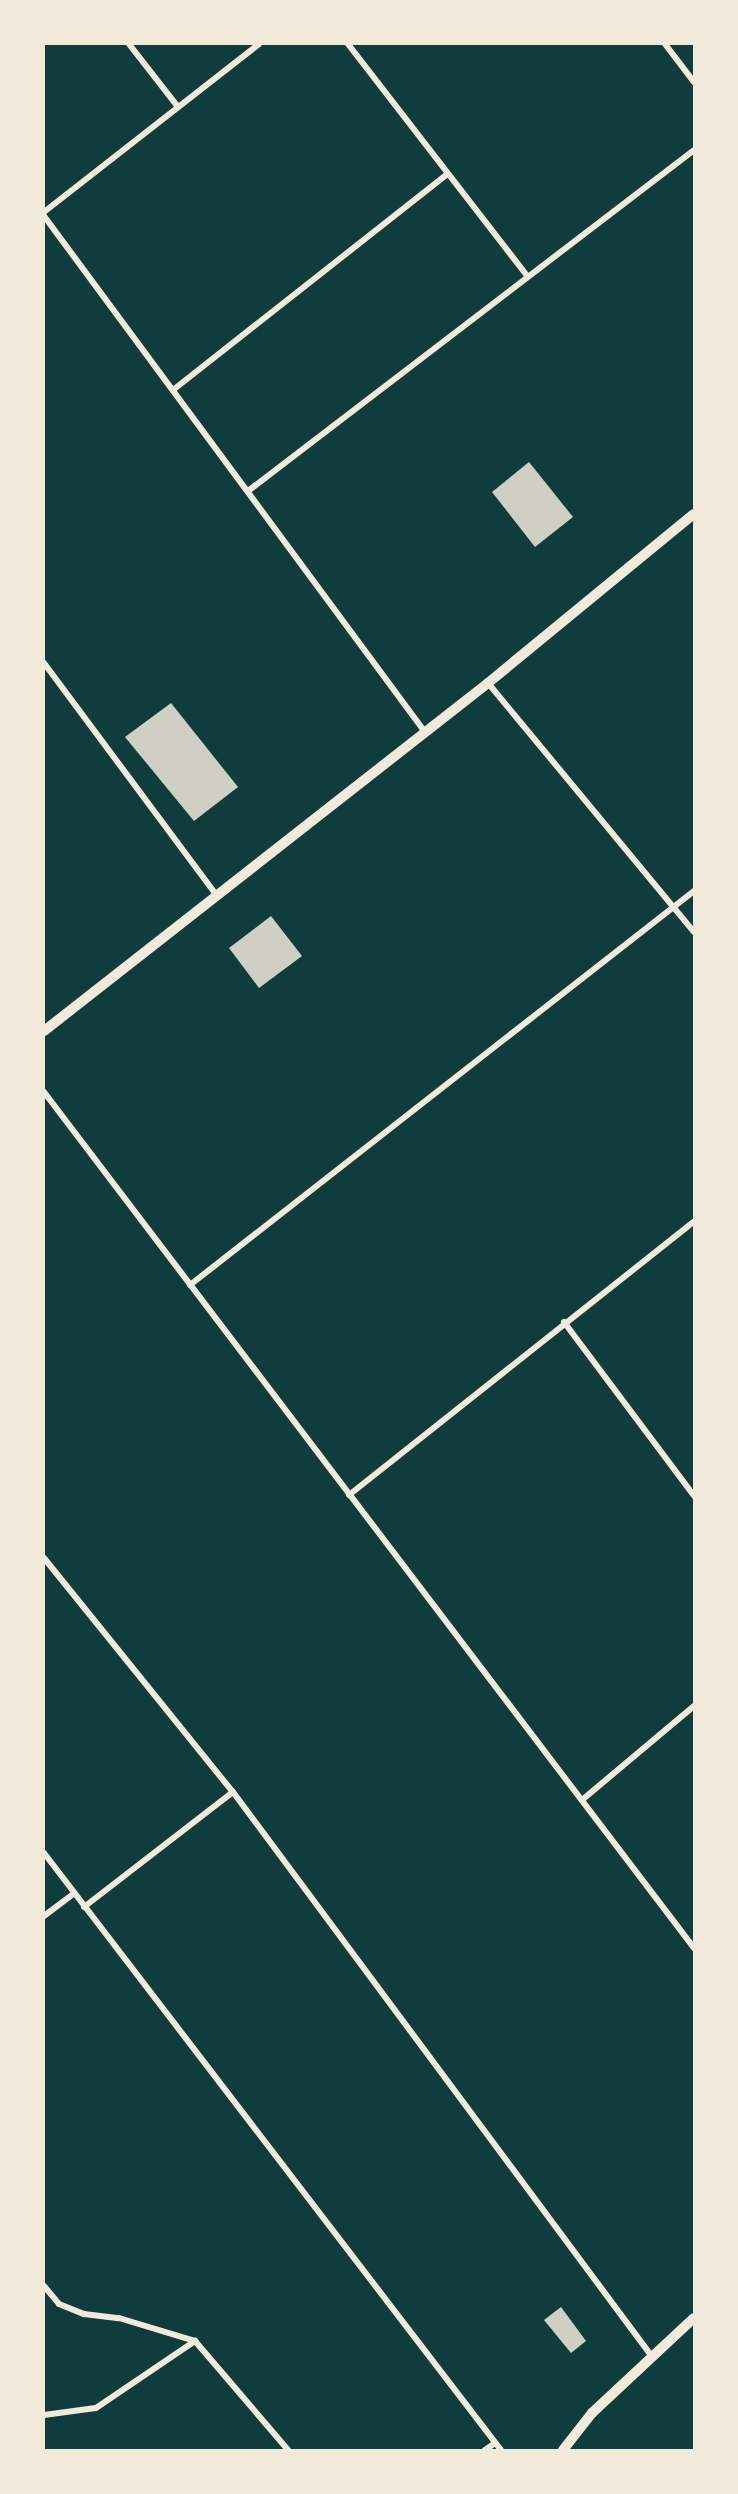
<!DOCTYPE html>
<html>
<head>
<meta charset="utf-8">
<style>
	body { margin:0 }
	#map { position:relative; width:738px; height:2494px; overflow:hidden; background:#0f3d3e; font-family:Literata,serif }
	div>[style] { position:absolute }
	.building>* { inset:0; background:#cfcfc3 }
	.minor>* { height:6px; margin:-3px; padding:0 3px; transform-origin:3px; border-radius:3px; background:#f1e9da }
	.tertiary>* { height:10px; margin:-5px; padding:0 5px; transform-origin:5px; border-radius:5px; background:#f1e9da }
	span { translate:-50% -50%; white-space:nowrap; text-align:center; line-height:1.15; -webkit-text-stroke:6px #f1e9da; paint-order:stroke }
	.frame { position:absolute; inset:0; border:45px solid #f1e9da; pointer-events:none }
</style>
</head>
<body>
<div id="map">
	<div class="building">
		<div style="clip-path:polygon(529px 462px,573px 517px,535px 547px,492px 492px)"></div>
		<div style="clip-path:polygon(171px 703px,238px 787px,194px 821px,125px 737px)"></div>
		<div style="clip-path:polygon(271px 916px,302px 956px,259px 988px,229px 948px)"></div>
		<div style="clip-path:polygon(561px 2307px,586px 2341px,571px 2353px,544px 2320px)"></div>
	</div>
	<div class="minor">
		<div style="left:129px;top:44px;width:80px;rotate:52.1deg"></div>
		<div style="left:348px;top:44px;width:291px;rotate:52.3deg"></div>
		<div style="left:665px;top:44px;width:48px;rotate:52.7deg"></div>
		<div style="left:44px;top:212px;width:273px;rotate:-38deg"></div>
		<div style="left:44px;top:216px;width:641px;rotate:53.56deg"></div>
		<div style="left:173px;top:390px;width:349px;rotate:-38.2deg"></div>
		<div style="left:248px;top:491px;width:561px;rotate:-37.4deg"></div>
		<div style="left:44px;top:663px;width:290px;rotate:53.4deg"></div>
		<div style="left:488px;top:683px;width:323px;rotate:50.4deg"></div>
		<div style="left:44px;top:1092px;width:1075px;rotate:52.79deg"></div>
		<div style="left:190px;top:1285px;width:640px;rotate:-38.02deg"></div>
		<div style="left:564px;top:1322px;width:217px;rotate:53.2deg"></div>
		<div style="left:349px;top:1495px;width:440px;rotate:-38.4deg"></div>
		<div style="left:44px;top:1558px;width:301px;rotate:51.1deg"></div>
		<div style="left:233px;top:1792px;width:700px;rotate:53.42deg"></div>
		<div style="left:582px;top:1800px;width:146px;rotate:-40deg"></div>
		<div style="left:44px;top:1853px;width:752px;rotate:52.57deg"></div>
		<div style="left:84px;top:1907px;width:188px;rotate:-37.7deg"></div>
		<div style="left:44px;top:1916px;width:38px;rotate:-37deg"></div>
		<div style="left:44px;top:2286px;width:23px;rotate:50deg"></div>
		<div style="left:59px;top:2304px;width:27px;rotate:22deg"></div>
		<div style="left:84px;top:2314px;width:35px;rotate:7deg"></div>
		<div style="left:119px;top:2318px;width:79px;rotate:16.8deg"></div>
		<div style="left:195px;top:2341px;width:143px;rotate:49.5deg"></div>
		<div style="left:44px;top:2415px;width:52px;rotate:-7.7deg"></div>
		<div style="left:96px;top:2408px;width:120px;rotate:-34.1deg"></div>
		<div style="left:485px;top:2450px;width:12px;rotate:-35deg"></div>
	</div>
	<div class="tertiary">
		<div style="left:44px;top:1031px;width:564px;rotate:-38.09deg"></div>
		<div style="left:488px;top:683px;width:266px;rotate:-39.4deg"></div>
		<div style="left:563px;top:2450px;width:47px;rotate:-51.9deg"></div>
		<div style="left:592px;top:2413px;width:139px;rotate:-43deg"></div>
	</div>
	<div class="frame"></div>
</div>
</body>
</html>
